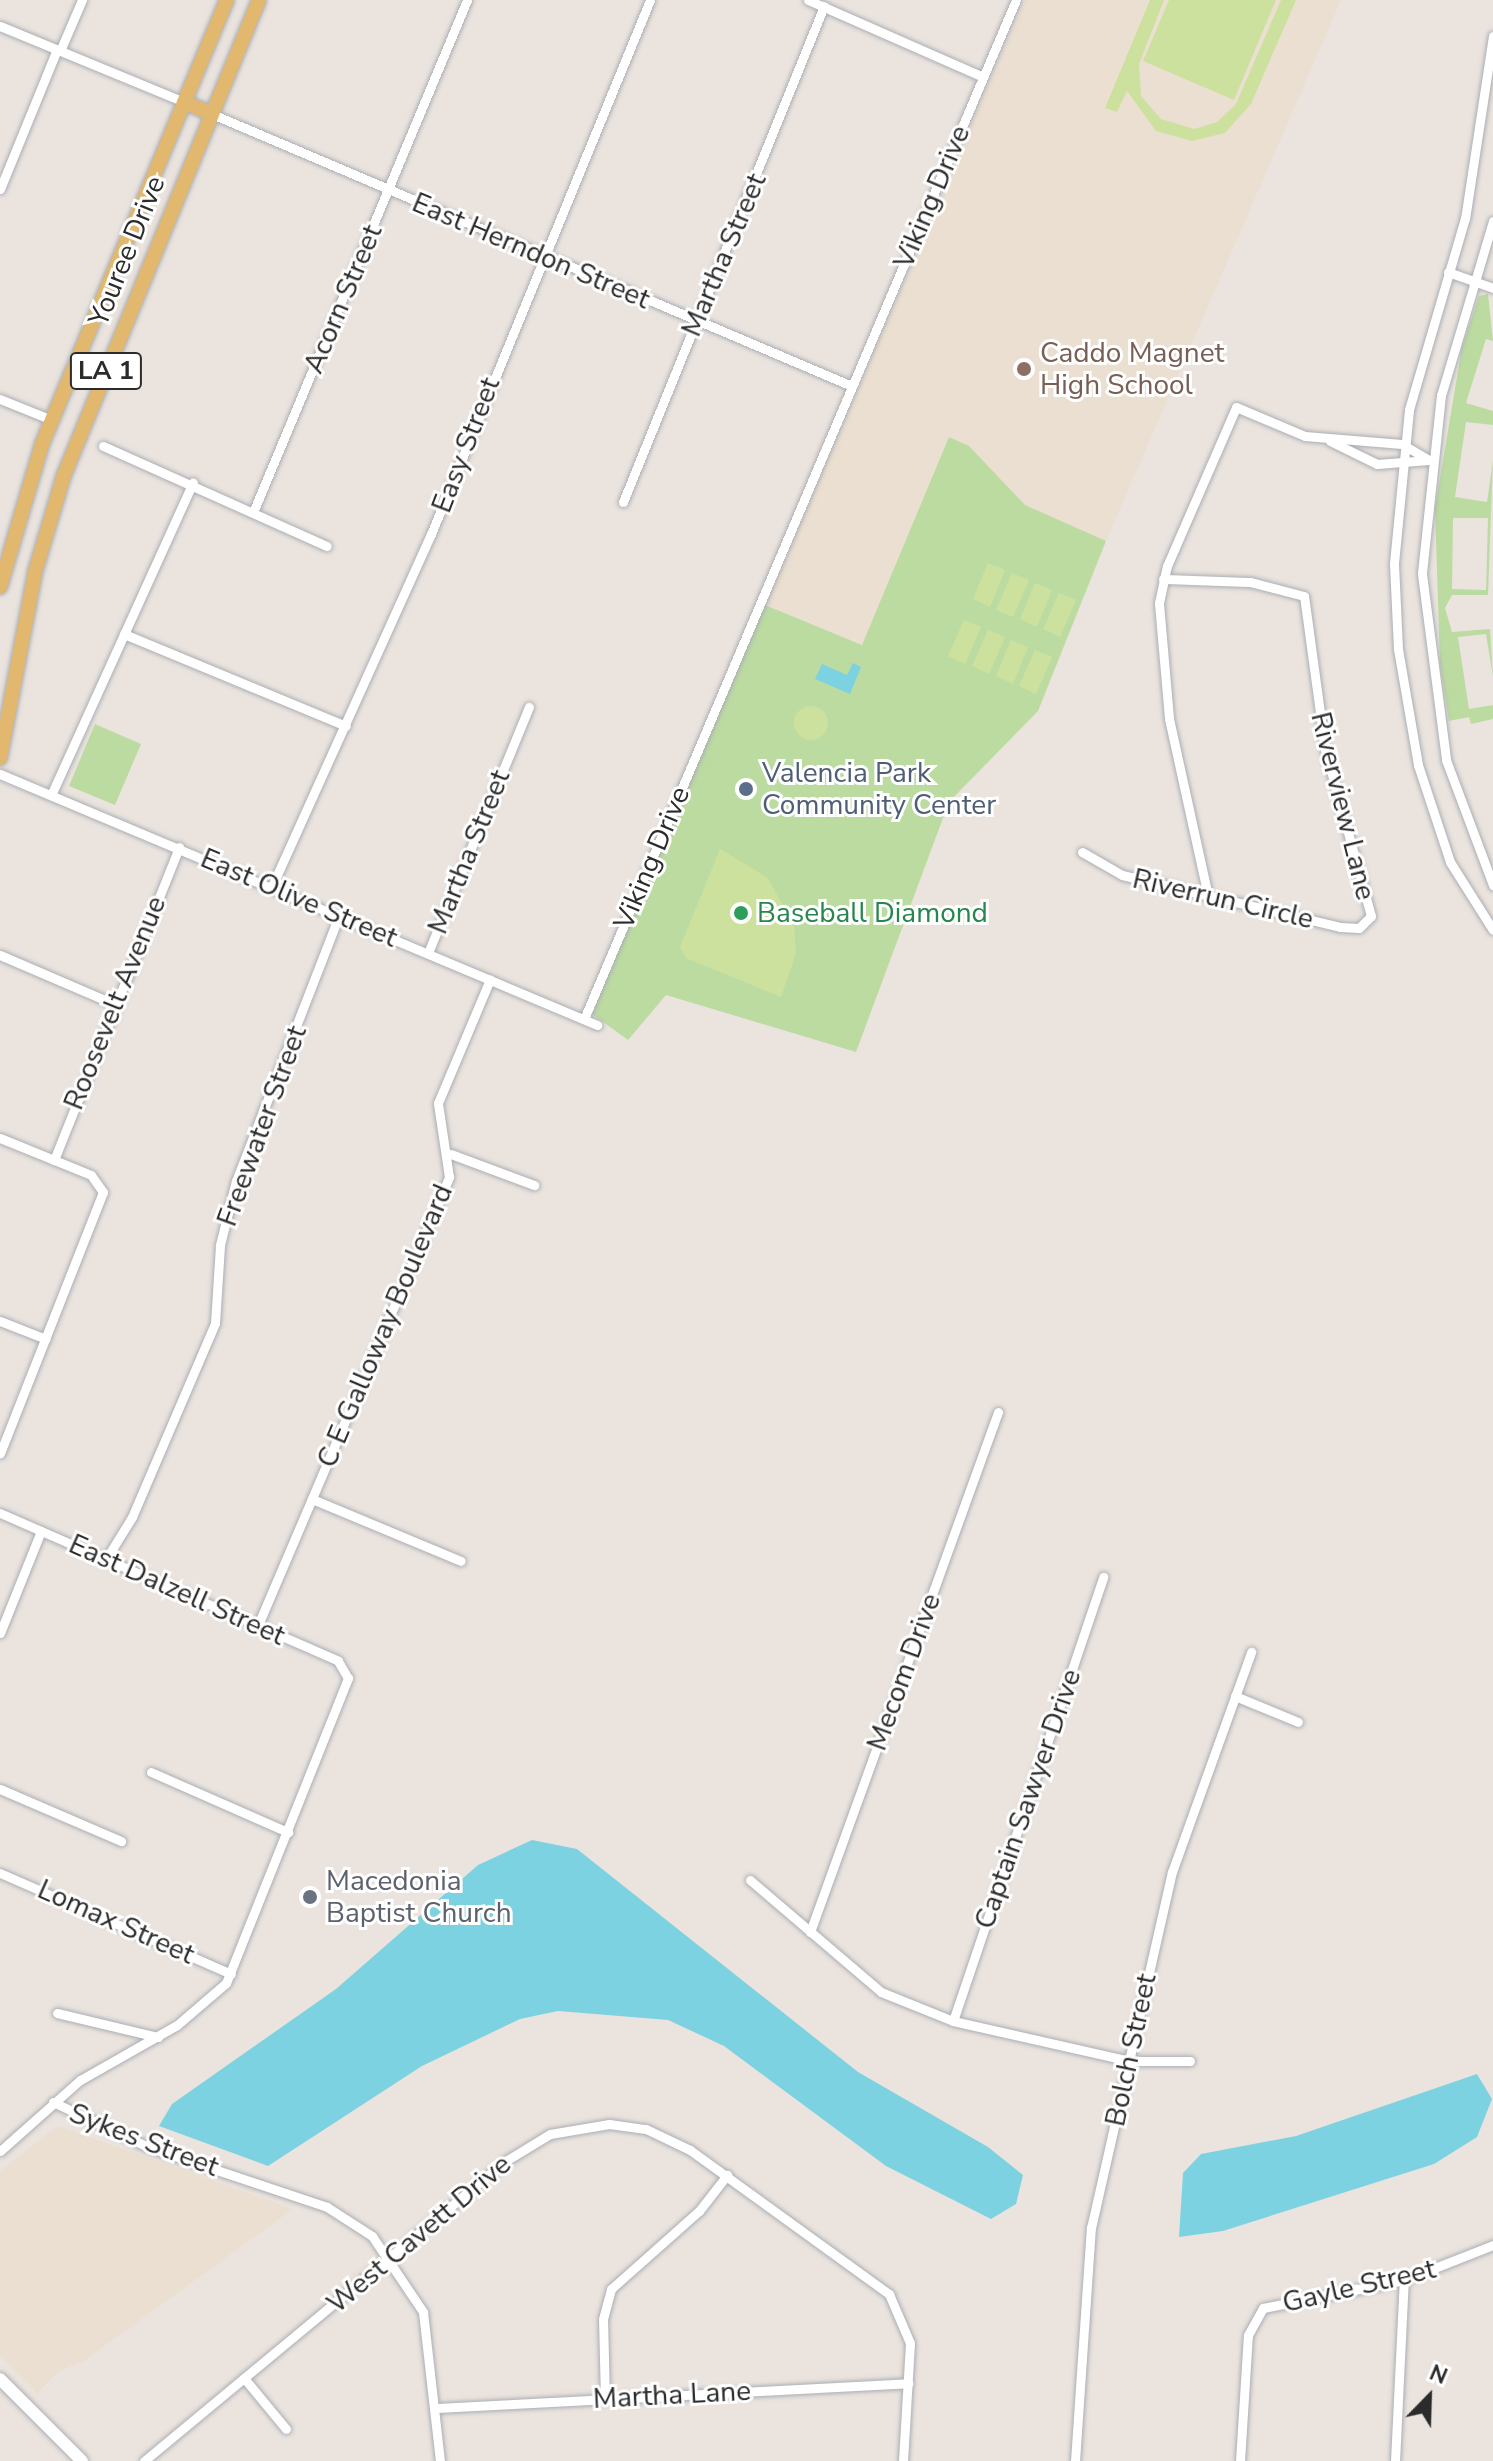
<!DOCTYPE html>
<html>
<head>
<meta charset="utf-8">
<style>
	body { margin:0 }
	#map { position:relative; width:1493px; height:2461px; overflow:hidden; background:#ebe4de; font-family:"Nunito Sans",sans-serif }
	div>[style] { position:absolute }
	.education>* { inset:0; background:#eadfd0 }
	.green>* { inset:0; background:#bcdba1 }
	.pitch>* { inset:0; background:#cde19e }
	.round { border-radius:50% }
	.water>* { inset:0; background:#7dd2e1 }
	.roads { filter:drop-shadow(0 0 2px #abaeb5) drop-shadow(0 0 2px #abaeb5) }
	.street>* { height:9px; margin:-4.5px; padding:0 4.5px; transform-origin:4.5px; border-radius:4.5px; background:#fff }
	.secondary>* { height:12px; margin:-6px; padding:0 6px; transform-origin:6px; border-radius:6px; background:#fff }
	.primary>* { height:14px; margin:-7px; padding:0 7px; transform-origin:7px; border-radius:7px; background:#e1b86e }
	.dots>* { width:22px; height:22px; translate:-50% -50%; box-sizing:border-box; border:4px solid #fff; border-radius:50% }
	span { translate:-50% -50%; white-space:nowrap; text-align:center; line-height:1.15; -webkit-text-stroke:6px #fff; paint-order:stroke }
	.shield-label span { padding:2px 6px; background:#fff; border:2px solid; border-radius:6px; -webkit-text-stroke-width:0 }
	.shield-label { font-size:26px; color:#2b2b2b; font-weight:700 }
	.street-label { font-size:28px; color:#2b2b2b }
	.education-label { font-size:28px; color:#785e54 }
	.left { translate:0 -50%; text-align:left }
	.service-label { font-size:28px; color:#4e5e75 }
	.leisure-label { font-size:28px; color:#27864d }
	.worship-label { font-size:28px; color:#5b616d }
	.north { position:absolute; left:1389px; top:2357px; width:80px; height:80px; -webkit-text-stroke:6px #fff; paint-order:stroke; rotate:23deg; font-size:22px; font-weight:700; line-height:32px; text-align:center; color:#2b2b2b }
	.north::after { content:''; display:block; margin:auto; width:28px; height:36px; background:#2b2b2b; clip-path:polygon(50% 0,100% 100%,50% 72%,0 100%) }
</style>
</head>
<body>
<div id="map">
	<div class="education">
		<div style="clip-path:polygon(1025px 0,1341px 0,1106px 541px,1025px 505px,862px 645px,766px 605px)"></div>
		<div style="clip-path:polygon(58px 2126px,293px 2209px,85px 2360px,58px 2372px,37px 2394px,0 2355px,0 2171px)"></div>
	</div>
	<div class="green">
		<div style="clip-path:polygon(evenodd,1488px 294px,1493px 341px,1486px 339px,1466px 403px,1493px 411px,1493px 425px,1466px 422px,1455px 497px,1487px 502px,1493px 460px,1488px 595px,1452px 595px,1445px 608px,1452px 632px,1490px 629px,1493px 677px,1486px 634px,1458px 637px,1469px 709px,1493px 705px,1493px 719px,1471px 724px,1469px 717px,1449px 721px,1440px 664px,1435px 508px,1462px 347px,1479px 296px,1488px 294px,1453px 518px,1488px 518px,1486px 590px,1452px 589px,1453px 518px)"></div>
		<div style="clip-path:polygon(949px 437px,969px 446px,1025px 505px,1106px 541px,1038px 711px,949px 802px,856px 1052px,666px 995px,628px 1040px,588px 1011px,760px 603px,862px 645px)"></div>
		<div style="clip-path:polygon(95px 724px,141px 744px,115px 805px,69px 786px)"></div>
	</div>
	<div class="pitch">
		<div style="clip-path:polygon(1150px 0,1164px 0,1139px 64px,1141px 96px,1161px 119px,1194px 129px,1217px 122px,1236px 104px,1281px 0,1296px 0,1251px 104px,1225px 133px,1192px 141px,1156px 131px,1127px 91px,1117px 112px,1105px 108px)"></div>
		<div style="clip-path:polygon(1169px 0,1276px 0,1234px 100px,1143px 61px)"></div>
		<div style="clip-path:polygon(988px 563px,1005px 570px,990px 607px,973px 599px)"></div>
		<div style="clip-path:polygon(1012px 573px,1029px 580px,1013px 617px,996px 610px)"></div>
		<div style="clip-path:polygon(1035px 583px,1052px 590px,1037px 627px,1020px 619px)"></div>
		<div style="clip-path:polygon(1059px 593px,1076px 600px,1060px 637px,1043px 629px)"></div>
		<div style="clip-path:polygon(964px 620px,981px 627px,965px 664px,948px 656px)"></div>
		<div style="clip-path:polygon(988px 630px,1005px 637px,989px 674px,972px 666px)"></div>
		<div style="clip-path:polygon(1011px 640px,1028px 647px,1013px 684px,996px 676px)"></div>
		<div style="clip-path:polygon(1035px 650px,1052px 657px,1036px 694px,1019px 686px)"></div>
		<div class="round" style="left:794px;top:706px;width:34px;height:34px"></div>
		<div style="clip-path:polygon(720px 849px,768px 878px,794px 926px,796px 953px,781px 997px,686px 958px,680px 947px)"></div>
	</div>
	<div class="water">
		<div style="clip-path:polygon(853px 663px,861px 667px,850px 694px,815px 679px,822px 664px,847px 675px)"></div>
		<div style="clip-path:polygon(532px 1840px,577px 1849px,858px 2072px,988px 2147px,1023px 2175px,1016px 2204px,991px 2219px,886px 2166px,724px 2046px,668px 2020px,558px 2011px,520px 2019px,422px 2066px,268px 2166px,159px 2126px,172px 2104px,336px 1989px,478px 1865px)"></div>
		<div style="clip-path:polygon(1477px 2074px,1492px 2099px,1477px 2137px,1434px 2164px,1223px 2231px,1179px 2237px,1183px 2173px,1201px 2154px,1296px 2136px)"></div>
	</div>
	<div class="roads">
		<div class="street">
			<div style="left:808px;top:0;width:191px;rotate:23.7deg"></div>
			<div style="left:0;top:26px;width:199px;rotate:22.4deg"></div>
			<div style="left:1493px;top:36px;width:184px;rotate:98.7deg"></div>
			<div style="left:1465px;top:218px;width:200px;rotate:106.3deg"></div>
			<div style="left:1409px;top:410px;width:155px;rotate:95.6deg"></div>
			<div style="left:1394px;top:564px;width:85px;rotate:87.3deg"></div>
			<div style="left:1398px;top:649px;width:118px;rotate:80.2deg"></div>
			<div style="left:1418px;top:765px;width:102px;rotate:71.7deg"></div>
			<div style="left:1450px;top:862px;width:80px;rotate:57.7deg"></div>
			<div style="left:60px;top:51px;width:56px;rotate:-66.7deg"></div>
			<div style="left:212px;top:114px;width:695px;rotate:23.03deg"></div>
			<div style="left:0;top:189px;width:151px;rotate:-67.8deg"></div>
			<div style="left:1493px;top:221px;width:182px;rotate:106.6deg"></div>
			<div style="left:1441px;top:395px;width:180px;rotate:96.1deg"></div>
			<div style="left:1422px;top:574px;width:188px;rotate:82.6deg"></div>
			<div style="left:1446px;top:760px;width:134px;rotate:69.4deg"></div>
			<div style="left:1448px;top:272px;width:48px;rotate:19.6deg"></div>
			<div style="left:0;top:399px;width:56px;rotate:22deg"></div>
			<div style="left:1330px;top:441px;width:52px;rotate:26.1deg"></div>
			<div style="left:1377px;top:464px;width:52px;rotate:-4.4deg"></div>
			<div style="left:103px;top:446px;width:245px;rotate:24.1deg"></div>
			<div style="left:623px;top:502px;width:535px;rotate:-67.94deg"></div>
			<div style="left:254px;top:510px;width:553px;rotate:-67.33deg"></div>
			<div style="left:124px;top:634px;width:240px;rotate:22.5deg"></div>
			<div style="left:0;top:774px;width:648px;rotate:22.8deg"></div>
			<div style="left:52px;top:793px;width:341px;rotate:-65.6deg"></div>
			<div style="left:1082px;top:852px;width:46px;rotate:29.9deg"></div>
			<div style="left:1122px;top:875px;width:224px;rotate:13.4deg"></div>
			<div style="left:1340px;top:927px;width:19px;rotate:3deg"></div>
			<div style="left:1359px;top:928px;width:17px;rotate:-45deg"></div>
			<div style="left:1371px;top:916px;width:173px;rotate:-105.4deg"></div>
			<div style="left:1325px;top:749px;width:154px;rotate:-97.8deg"></div>
			<div style="left:1304px;top:596px;width:56px;rotate:-165.5deg"></div>
			<div style="left:1250px;top:582px;width:87px;rotate:-178deg"></div>
			<div style="left:272px;top:886px;width:386px;rotate:-65.7deg"></div>
			<div style="left:431px;top:534px;width:577px;rotate:-67.7deg"></div>
			<div style="left:1208px;top:896px;width:182px;rotate:-102.4deg"></div>
			<div style="left:1169px;top:718px;width:115px;rotate:-95deg"></div>
			<div style="left:1159px;top:603px;width:38px;rotate:-78deg"></div>
			<div style="left:1167px;top:566px;width:173px;rotate:-66.5deg"></div>
			<div style="left:1236px;top:407px;width:75px;rotate:22.8deg"></div>
			<div style="left:1305px;top:436px;width:97px;rotate:4.7deg"></div>
			<div style="left:1402px;top:444px;width:31px;rotate:31deg"></div>
			<div style="left:428px;top:953px;width:266px;rotate:-67.7deg"></div>
			<div style="left:0;top:955px;width:122px;rotate:23.2deg"></div>
			<div style="left:584px;top:1019px;width:1107px;rotate:-67.03deg"></div>
			<div style="left:0;top:1138px;width:98px;rotate:22.1deg"></div>
			<div style="left:91px;top:1175px;width:21px;rotate:55deg"></div>
			<div style="left:103px;top:1192px;width:281px;rotate:111.5deg"></div>
			<div style="left:451px;top:1154px;width:89px;rotate:20.5deg"></div>
			<div style="left:54px;top:1160px;width:337px;rotate:-68.2deg"></div>
			<div style="left:0;top:1321px;width:49px;rotate:21.4deg"></div>
			<div style="left:312px;top:1499px;width:161px;rotate:22.6deg"></div>
			<div style="left:0;top:1513px;width:369px;rotate:23.6deg"></div>
			<div style="left:338px;top:1661px;width:20px;rotate:60deg"></div>
			<div style="left:348px;top:1678px;width:328px;rotate:111.8deg"></div>
			<div style="left:226px;top:1983px;width:65px;rotate:139.4deg"></div>
			<div style="left:177px;top:2025px;width:112px;rotate:150.4deg"></div>
			<div style="left:80px;top:2080px;width:107px;rotate:138.4deg"></div>
			<div style="left:106px;top:1559px;width:49px;rotate:-58.2deg"></div>
			<div style="left:132px;top:1517px;width:211px;rotate:-66.8deg"></div>
			<div style="left:215px;top:1323px;width:78px;rotate:-86.3deg"></div>
			<div style="left:220px;top:1245px;width:66px;rotate:-76deg"></div>
			<div style="left:236px;top:1181px;width:285px;rotate:-68.8deg"></div>
			<div style="left:258px;top:1625px;width:487px;rotate:-66.9deg"></div>
			<div style="left:449px;top:1177px;width:75px;rotate:-98.5deg"></div>
			<div style="left:438px;top:1103px;width:134px;rotate:-67.2deg"></div>
			<div style="left:0;top:1633px;width:110px;rotate:-68.1deg"></div>
			<div style="left:1235px;top:1696px;width:68px;rotate:22.4deg"></div>
			<div style="left:151px;top:1772px;width:150px;rotate:23.7deg"></div>
			<div style="left:0;top:1789px;width:132px;rotate:23.3deg"></div>
			<div style="left:0;top:1873px;width:252px;rotate:23.6deg"></div>
			<div style="left:750px;top:1880px;width:172px;rotate:40.5deg"></div>
			<div style="left:881px;top:1992px;width:78px;rotate:21.9deg"></div>
			<div style="left:953px;top:2021px;width:181px;rotate:12.7deg"></div>
			<div style="left:1130px;top:2061px;width:60px"></div>
			<div style="left:810px;top:1932px;width:553px;rotate:-70.12deg"></div>
			<div style="left:57px;top:2013px;width:104px;rotate:13.4deg"></div>
			<div style="left:953px;top:2021px;width:469px;rotate:-71.3deg"></div>
			<div style="left:53px;top:2102px;width:105px;rotate:25.3deg"></div>
			<div style="left:148px;top:2147px;width:189px;rotate:18.5deg"></div>
			<div style="left:327px;top:2207px;width:54px;rotate:32.8deg"></div>
			<div style="left:372px;top:2236px;width:92px;rotate:56.1deg"></div>
			<div style="left:423px;top:2312px;width:150px;rotate:83.5deg"></div>
			<div style="left:244px;top:2378px;width:66px;rotate:50.5deg"></div>
			<div style="left:605px;top:2399px;width:80px;rotate:-91.4deg"></div>
			<div style="left:603px;top:2319px;width:31px;rotate:-75deg"></div>
			<div style="left:611px;top:2289px;width:118px;rotate:-41.6deg"></div>
			<div style="left:699px;top:2211px;width:46px;rotate:-52.1deg"></div>
			<div style="left:437px;top:2408px;width:472px;rotate:-3deg"></div>
			<div style="left:144px;top:2461px;width:468px;rotate:-39.7deg"></div>
			<div style="left:504px;top:2162px;width:54px;rotate:-31.3deg"></div>
			<div style="left:550px;top:2134px;width:60px;rotate:-9.6deg"></div>
			<div style="left:609px;top:2124px;width:37px;rotate:8deg"></div>
			<div style="left:646px;top:2129px;width:49px;rotate:25.5deg"></div>
			<div style="left:690px;top:2150px;width:246px;rotate:35.9deg"></div>
			<div style="left:889px;top:2294px;width:53px;rotate:66.8deg"></div>
			<div style="left:910px;top:2343px;width:118px;rotate:93.4deg"></div>
			<div style="left:1075px;top:2461px;width:234px;rotate:-86.1deg"></div>
			<div style="left:1091px;top:2228px;width:365px;rotate:-77.2deg"></div>
			<div style="left:1172px;top:1872px;width:234px;rotate:-70.2deg"></div>
			<div style="left:1240px;top:2461px;width:126px;rotate:-86.4deg"></div>
			<div style="left:1248px;top:2335px;width:31px;rotate:-61deg"></div>
			<div style="left:1263px;top:2308px;width:144px;rotate:-11.2deg"></div>
			<div style="left:1404px;top:2280px;width:96px;rotate:-21.5deg"></div>
			<div style="left:1395px;top:2461px;width:181px;rotate:-87.2deg"></div>
		</div>
		<div class="secondary">
			<div style="left:0;top:2379px;width:116px;rotate:45deg"></div>
		</div>
		<div class="primary">
			<div style="left:184px;top:102px;width:30px;rotate:23deg"></div>
			<div style="left:0;top:587px;width:149px;rotate:-73.6deg"></div>
			<div style="left:42px;top:444px;width:481px;rotate:-67.4deg"></div>
			<div style="left:0;top:758px;width:189px;rotate:-79.3deg"></div>
			<div style="left:35px;top:572px;width:101px;rotate:-73.4deg"></div>
			<div style="left:64px;top:475px;width:513px;rotate:-67.68deg"></div>
		</div>
	</div>
	<div class="dots">
		<div style="left:1024px;top:369px;background:#8d6e63"></div>
		<div style="left:746px;top:789px;background:#5c6f8a"></div>
		<div style="left:741px;top:913px;background:#2e9e5b"></div>
		<div style="left:310px;top:1897px;background:#6b7280"></div>
	</div>
	<div class="shield-label">
		<span style="left:106px;top:371px">LA 1</span>
	</div>
	<div class="street-label">
		<span style="left:932px;top:197px;rotate:-67deg">Viking Drive</span>
		<span style="left:127px;top:251px;rotate:-68deg">Youree Drive</span>
		<span style="left:531px;top:251px;rotate:23deg">East Herndon Street</span>
		<span style="left:724px;top:255px;rotate:-67deg">Martha Street</span>
		<span style="left:343px;top:299px;rotate:-67deg">Acorn Street</span>
		<span style="left:466px;top:445px;rotate:-69deg">Easy Street</span>
		<span style="left:1343px;top:806px;rotate:76deg">Riverview Lane</span>
		<span style="left:469px;top:852px;rotate:-68deg">Martha Street</span>
		<span style="left:652px;top:858px;rotate:-67deg">Viking Drive</span>
		<span style="left:299px;top:898px;rotate:23deg">East Olive Street</span>
		<span style="left:1223px;top:899px;rotate:13deg">Riverrun Circle</span>
		<span style="left:115px;top:1003px;rotate:-68deg">Roosevelt Avenue</span>
		<span style="left:262px;top:1126px;rotate:-70deg">Freewater Street</span>
		<span style="left:385px;top:1326px;rotate:-67deg">C E Galloway Boulevard</span>
		<span style="left:177px;top:1590px;rotate:24deg">East Dalzell Street</span>
		<span style="left:904px;top:1672px;rotate:-70deg">Mecom Drive</span>
		<span style="left:1028px;top:1799px;rotate:-71deg">Captain Sawyer Drive</span>
		<span style="left:116px;top:1922px;rotate:24deg">Lomax Street</span>
		<span style="left:1131px;top:2050px;rotate:-78deg">Bolch Street</span>
		<span style="left:144px;top:2140px;rotate:21deg">Sykes Street</span>
		<span style="left:419px;top:2234px;rotate:-40deg">West Cavett Drive</span>
		<span style="left:1359px;top:2286px;rotate:-13deg">Gayle Street</span>
		<span style="left:672px;top:2395px;rotate:-3deg">Martha Lane</span>
	</div>
	<div class="education-label">
		<span class="left" style="left:1040px;top:369px">Caddo Magnet<br>High School</span>
	</div>
	<div class="service-label">
		<span class="left" style="left:762px;top:789px">Valencia Park<br>Community Center</span>
	</div>
	<div class="leisure-label">
		<span class="left" style="left:757px;top:913px">Baseball Diamond</span>
	</div>
	<div class="worship-label">
		<span class="left" style="left:326px;top:1897px">Macedonia<br>Baptist Church</span>
	</div>
	<div class="north">N</div>
</div>
</body>
</html>
